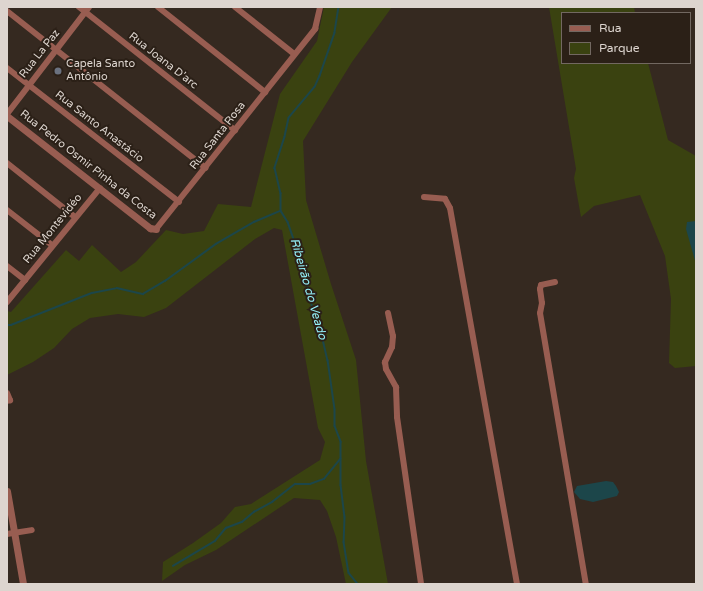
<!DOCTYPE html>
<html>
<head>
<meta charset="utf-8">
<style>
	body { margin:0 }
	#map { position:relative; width:703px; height:591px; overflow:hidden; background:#352920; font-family:"Varela Round",sans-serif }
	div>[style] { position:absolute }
	.green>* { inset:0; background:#3a4210 }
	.water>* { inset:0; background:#1c464a }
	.stream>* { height:1.5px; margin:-0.75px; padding:0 0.75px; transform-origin:0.75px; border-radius:0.75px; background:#1c464a }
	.minor>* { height:6px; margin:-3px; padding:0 3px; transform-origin:3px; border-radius:3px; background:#985d51 }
	.tertiary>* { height:7px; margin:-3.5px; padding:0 3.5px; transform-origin:3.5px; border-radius:3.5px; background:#985d51 }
	.dots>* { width:11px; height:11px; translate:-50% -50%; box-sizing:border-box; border:2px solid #2b2017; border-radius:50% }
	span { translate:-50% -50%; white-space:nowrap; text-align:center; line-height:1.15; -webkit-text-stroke:4px #2b2017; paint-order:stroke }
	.street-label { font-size:11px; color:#ddd5cf }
	.poi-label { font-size:11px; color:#ddd5cf }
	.left { translate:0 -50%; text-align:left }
	.water-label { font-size:12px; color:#95f1fa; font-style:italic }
	.frame { position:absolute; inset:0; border:8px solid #ddd5cf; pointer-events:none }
	.legend { position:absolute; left:561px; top:12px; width:130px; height:52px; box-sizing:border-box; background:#2b2017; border:1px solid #726861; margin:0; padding:5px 7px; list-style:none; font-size:12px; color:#ddd5cf }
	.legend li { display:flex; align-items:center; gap:8px; height:20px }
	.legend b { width:20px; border:1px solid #726861 }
</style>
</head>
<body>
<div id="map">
	<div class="green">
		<div style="clip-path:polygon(324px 7px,392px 7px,352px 62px,303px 141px,306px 200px,331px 284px,356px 360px,366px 461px,388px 584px,346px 584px,336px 537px,327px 511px,320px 500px,294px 498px,216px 550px,185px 565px,162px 581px,163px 562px,193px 543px,221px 523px,235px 507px,251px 504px,320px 460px,325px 442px,318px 428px,282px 230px,274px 228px,255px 239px,166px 308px,144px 317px,118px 314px,90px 318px,72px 329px,54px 348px,33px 362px,7px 375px,7px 311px,11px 312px,66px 250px,79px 261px,92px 245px,121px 272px,136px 262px,166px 230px,183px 234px,204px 231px,218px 204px,251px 207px,280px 94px,317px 41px)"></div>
		<div style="clip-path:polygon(549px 7px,634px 7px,635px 13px,562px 13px,562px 63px,648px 63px,668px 140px,696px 156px,696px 366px,675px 368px,669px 363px,671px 299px,665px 256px,640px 195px,594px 206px,581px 217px,574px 178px,576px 169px)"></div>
	</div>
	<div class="water">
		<div style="clip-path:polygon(696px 221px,696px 264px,686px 229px,687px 222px)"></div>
		<div style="clip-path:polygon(606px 481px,613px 482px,616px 486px,619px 492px,617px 496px,593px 502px,580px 499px,574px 492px,577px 486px)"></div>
	</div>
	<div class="stream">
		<div style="left:339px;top:7px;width:26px;rotate:99deg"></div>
		<div style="left:335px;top:33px;width:46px;rotate:109.2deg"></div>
		<div style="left:320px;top:76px;width:12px;rotate:114deg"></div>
		<div style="left:315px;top:87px;width:40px;rotate:130deg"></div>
		<div style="left:289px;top:118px;width:19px;rotate:102deg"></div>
		<div style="left:285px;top:137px;width:33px;rotate:108deg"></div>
		<div style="left:275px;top:168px;width:26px;rotate:77deg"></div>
		<div style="left:281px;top:193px;width:18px;rotate:90deg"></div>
		<div style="left:281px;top:211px;width:13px;rotate:58deg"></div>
		<div style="left:288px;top:222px;width:21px;rotate:71deg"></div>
		<div style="left:295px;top:242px;width:22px;rotate:80deg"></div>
		<div style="left:299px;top:264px;width:11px;rotate:56deg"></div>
		<div style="left:305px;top:273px;width:46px;rotate:77.5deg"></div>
		<div style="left:315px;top:318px;width:18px;rotate:68deg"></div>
		<div style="left:322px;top:335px;width:26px;rotate:77deg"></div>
		<div style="left:328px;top:360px;width:49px;rotate:81.9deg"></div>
		<div style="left:335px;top:409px;width:17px;rotate:90deg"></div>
		<div style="left:335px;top:426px;width:17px;rotate:69deg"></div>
		<div style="left:341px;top:442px;width:43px;rotate:90deg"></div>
		<div style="left:341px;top:485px;width:32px;rotate:83deg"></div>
		<div style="left:345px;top:517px;width:25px;rotate:92deg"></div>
		<div style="left:344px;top:542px;width:31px;rotate:81deg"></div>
		<div style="left:349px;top:573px;width:14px;rotate:51deg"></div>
		<div style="left:7px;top:325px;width:4px"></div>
		<div style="left:11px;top:325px;width:87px;rotate:-21.6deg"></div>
		<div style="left:92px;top:293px;width:25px;rotate:-11deg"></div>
		<div style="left:117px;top:288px;width:27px;rotate:13deg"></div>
		<div style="left:143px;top:294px;width:26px;rotate:-31deg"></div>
		<div style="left:165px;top:281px;width:63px;rotate:-36deg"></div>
		<div style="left:216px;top:244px;width:44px;rotate:-30.1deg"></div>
		<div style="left:254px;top:222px;width:28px;rotate:-23deg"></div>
		<div style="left:173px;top:566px;width:49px;rotate:-30.8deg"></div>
		<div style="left:215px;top:541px;width:17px;rotate:-50deg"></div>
		<div style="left:226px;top:528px;width:17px;rotate:-21deg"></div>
		<div style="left:242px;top:522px;width:16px;rotate:-40deg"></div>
		<div style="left:254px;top:512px;width:21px;rotate:-29deg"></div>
		<div style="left:272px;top:502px;width:29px;rotate:-38deg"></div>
		<div style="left:295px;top:484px;width:15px"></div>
		<div style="left:310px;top:484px;width:15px;rotate:-20deg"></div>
		<div style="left:324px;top:479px;width:26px;rotate:-51deg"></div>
	</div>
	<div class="minor">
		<div style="left:79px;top:7px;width:199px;rotate:38.3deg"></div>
		<div style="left:158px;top:7px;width:137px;rotate:38.5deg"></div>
		<div style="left:235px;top:7px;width:75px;rotate:38.5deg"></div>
		<div style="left:7px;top:11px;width:253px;rotate:38.3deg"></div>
		<div style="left:7px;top:68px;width:218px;rotate:37.9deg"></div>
		<div style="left:7px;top:114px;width:135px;rotate:-52.5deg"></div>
		<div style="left:7px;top:163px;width:87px;rotate:38.5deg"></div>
		<div style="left:424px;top:197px;width:21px;rotate:5deg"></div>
		<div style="left:445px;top:199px;width:10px;rotate:61deg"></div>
		<div style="left:450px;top:208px;width:382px;rotate:79.9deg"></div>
		<div style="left:7px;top:210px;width:57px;rotate:37.9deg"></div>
		<div style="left:156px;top:229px;width:256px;rotate:-51.5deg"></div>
		<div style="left:315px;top:29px;width:23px;rotate:-77deg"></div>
		<div style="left:7px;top:266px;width:23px;rotate:38deg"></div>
		<div style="left:555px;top:282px;width:14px;rotate:168deg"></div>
		<div style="left:541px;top:285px;width:4px;rotate:104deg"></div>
		<div style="left:540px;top:289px;width:14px;rotate:82deg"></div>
		<div style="left:542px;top:303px;width:10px;rotate:101deg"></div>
		<div style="left:540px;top:313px;width:275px;rotate:80.4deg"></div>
		<div style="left:7px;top:302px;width:147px;rotate:-50.8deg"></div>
		<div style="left:388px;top:313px;width:24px;rotate:78deg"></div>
		<div style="left:393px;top:336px;width:11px;rotate:95deg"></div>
		<div style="left:392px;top:347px;width:17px;rotate:115deg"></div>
		<div style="left:385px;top:362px;width:7px;rotate:82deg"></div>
		<div style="left:386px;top:369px;width:21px;rotate:61deg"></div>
		<div style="left:396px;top:387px;width:30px;rotate:88deg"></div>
		<div style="left:397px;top:417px;width:169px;rotate:81.8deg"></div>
		<div style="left:7px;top:393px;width:8px;rotate:67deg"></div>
		<div style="left:10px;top:400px;width:3px;rotate:162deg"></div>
		<div style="left:7px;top:534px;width:25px;rotate:-9deg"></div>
	</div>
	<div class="tertiary">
		<div style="left:7px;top:116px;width:182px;rotate:38.1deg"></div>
		<div style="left:150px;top:228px;width:6px;rotate:9deg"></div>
		<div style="left:7px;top:491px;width:94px;rotate:80.2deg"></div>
	</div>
	<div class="dots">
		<div style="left:58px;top:71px;background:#6b7280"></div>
	</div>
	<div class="street-label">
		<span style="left:40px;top:54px;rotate:-52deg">Rua La Paz</span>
		<span style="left:163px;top:61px;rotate:38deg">Rua Joana D'arc</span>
		<span style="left:99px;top:127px;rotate:38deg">Rua Santo Anastácio</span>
		<span style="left:218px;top:136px;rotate:-52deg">Rua Santa Rosa</span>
		<span style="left:88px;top:165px;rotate:38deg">Rua Pedro Osmir Pinha da Costa</span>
		<span style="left:53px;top:229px;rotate:-51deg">Rua Montevidéo</span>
	</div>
	<div class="poi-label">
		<span class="left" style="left:66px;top:71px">Capela Santo<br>Antônio</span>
	</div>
	<div class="water-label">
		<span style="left:308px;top:289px;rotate:74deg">Ribeirão do Veado</span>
	</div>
	<div class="frame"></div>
	<ul class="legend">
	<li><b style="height:5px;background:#985d51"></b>Rua</li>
	<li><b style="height:11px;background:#3a4210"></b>Parque</li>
	</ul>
</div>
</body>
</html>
